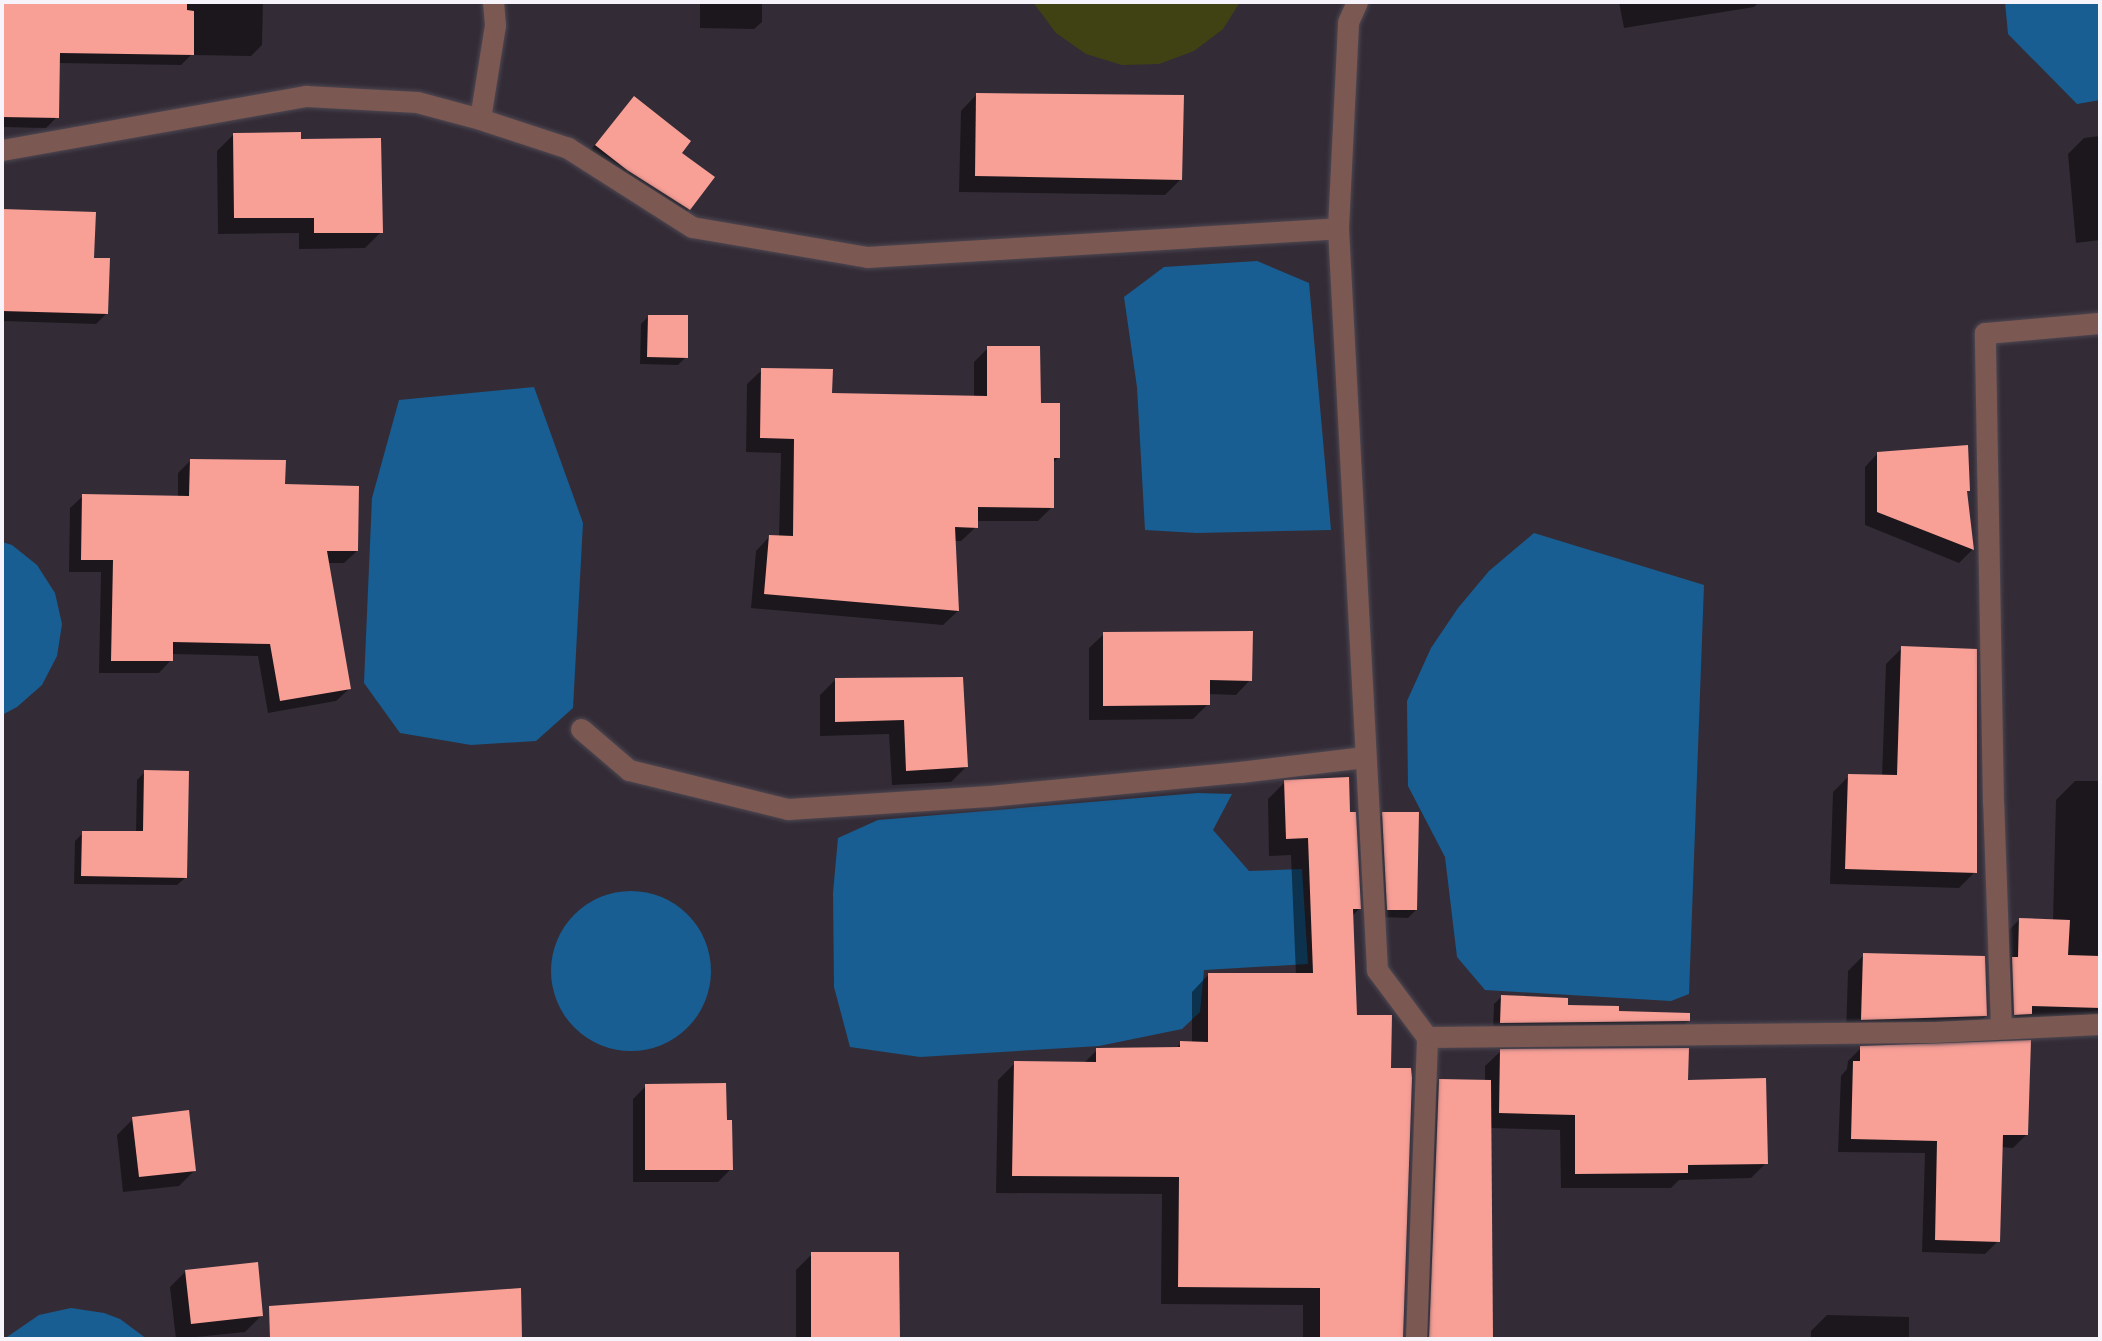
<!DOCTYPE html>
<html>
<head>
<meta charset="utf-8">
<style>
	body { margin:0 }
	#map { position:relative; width:2102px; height:1341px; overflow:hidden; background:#332c37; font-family:Mulish,sans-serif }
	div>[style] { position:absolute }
	.green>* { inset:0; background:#414213 }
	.water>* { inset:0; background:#185e92 }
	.round { border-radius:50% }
	.shadow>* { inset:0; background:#0007 }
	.building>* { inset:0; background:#f89f96 }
	.roads { filter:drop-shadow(0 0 2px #4e4852) drop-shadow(0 0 2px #4e4852) }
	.minor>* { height:21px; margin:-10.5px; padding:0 10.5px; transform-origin:10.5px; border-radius:10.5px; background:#7c5852 }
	span { translate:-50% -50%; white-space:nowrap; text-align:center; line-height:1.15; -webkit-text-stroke:7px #29232d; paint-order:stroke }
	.frame { position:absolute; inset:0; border:4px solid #f7f3fa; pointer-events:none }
</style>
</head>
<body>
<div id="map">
	<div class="green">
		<div style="clip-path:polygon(1033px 2px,1240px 2px,1223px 29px,1194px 51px,1159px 64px,1122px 65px,1086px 54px,1056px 33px)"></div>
	</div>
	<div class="water">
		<div style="clip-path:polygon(2005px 2px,2100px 2px,2100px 100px,2077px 104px,2008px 34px)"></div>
		<div style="clip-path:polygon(1257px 261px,1309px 283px,1331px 530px,1197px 533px,1145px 530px,1137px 387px,1124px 297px,1164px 267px)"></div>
		<div style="clip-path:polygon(534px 387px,583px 523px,573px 708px,536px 741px,471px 745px,400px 733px,364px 683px,372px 498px,399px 400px)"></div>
		<div style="clip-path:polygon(1534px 533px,1704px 585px,1689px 994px,1671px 1001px,1485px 990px,1457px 957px,1445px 857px,1408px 786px,1407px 701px,1431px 648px,1458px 608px,1489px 571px)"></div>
		<div style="clip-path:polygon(2px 542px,12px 545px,37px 565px,55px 593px,62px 624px,57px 656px,42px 685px,17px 707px,2px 715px)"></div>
		<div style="clip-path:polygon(1198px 793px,1232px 794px,1213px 830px,1249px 871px,1302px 869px,1308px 964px,1204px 970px,1200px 1012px,1182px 1029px,1099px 1046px,920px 1057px,850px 1047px,834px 987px,833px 893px,838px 838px,878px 820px)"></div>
		<div class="round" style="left:551px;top:891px;width:160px;height:160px"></div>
		<div style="clip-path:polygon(71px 1308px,104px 1313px,120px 1319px,147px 1339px,4px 1339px,39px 1315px)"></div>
	</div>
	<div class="shadow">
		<div style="clip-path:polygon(2px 2px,263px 2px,262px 45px,251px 56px,191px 55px,181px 65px,58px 63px,57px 117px,46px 128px,2px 127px)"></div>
		<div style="clip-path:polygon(700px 2px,762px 2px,762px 22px,754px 29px,700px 28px)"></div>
		<div style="clip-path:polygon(1619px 2px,1759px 2px,1754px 7px,1624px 28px)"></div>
		<div style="clip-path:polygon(977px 94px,1181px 179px,1165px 195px,959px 192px,961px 111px)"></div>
		<div style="clip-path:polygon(634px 99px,680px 153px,689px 209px,674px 223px,582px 160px)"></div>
		<div style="clip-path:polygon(233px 135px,300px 141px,381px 232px,365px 248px,299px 249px,299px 233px,218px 234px,217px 151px)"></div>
		<div style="clip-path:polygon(2100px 136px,2100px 240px,2076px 243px,2068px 154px,2084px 138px)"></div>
		<div style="clip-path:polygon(2px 211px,94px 214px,92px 259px,107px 313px,96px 324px,2px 321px)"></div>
		<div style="clip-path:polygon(649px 316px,686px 357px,678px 365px,640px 364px,641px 324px)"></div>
		<div style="clip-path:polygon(988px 348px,1039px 405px,1059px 457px,1052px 464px,1052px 507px,1038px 521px,976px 521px,976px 527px,961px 541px,954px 541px,958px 611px,943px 625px,751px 608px,756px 551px,770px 536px,779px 537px,781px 453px,746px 452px,747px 384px,762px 370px,830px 395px,974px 398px,974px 362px)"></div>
		<div style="clip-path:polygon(1878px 453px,1968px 490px,1965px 493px,1972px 550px,1959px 563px,1865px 525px,1865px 467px)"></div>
		<div style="clip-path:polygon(191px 460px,283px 486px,357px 551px,344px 563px,327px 563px,349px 689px,336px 701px,268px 713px,258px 656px,172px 654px,171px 660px,159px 673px,99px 673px,101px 572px,69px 572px,70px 508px,83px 496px,178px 498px,178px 473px)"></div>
		<div style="clip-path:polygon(1104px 634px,1250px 680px,1236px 695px,1208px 694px,1208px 704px,1193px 719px,1089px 720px,1089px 648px)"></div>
		<div style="clip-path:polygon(1902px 648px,1975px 872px,1959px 888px,1830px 884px,1833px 792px,1849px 776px,1882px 777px,1886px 664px)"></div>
		<div style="clip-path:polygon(961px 679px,966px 767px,951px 782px,892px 785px,889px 734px,820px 736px,820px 695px,835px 680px)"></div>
		<div style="clip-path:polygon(145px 772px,185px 878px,177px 885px,74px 884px,75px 841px,83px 833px,136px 833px,137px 780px)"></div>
		<div style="clip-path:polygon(2075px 781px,2100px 781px,2100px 1021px,2011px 1033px,2000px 939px,2019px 920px,2053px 921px,2056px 800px)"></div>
		<div style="clip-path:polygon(1285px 782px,1348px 814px,1359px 909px,1352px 916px,1356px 1017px,1389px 1070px,1409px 1070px,1401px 1339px,1303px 1339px,1303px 1305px,1161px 1304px,1162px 1194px,996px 1193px,998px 1080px,1015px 1063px,1083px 1064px,1097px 1050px,1175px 1049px,1181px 1043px,1192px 1043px,1192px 992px,1209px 974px,1296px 975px,1291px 855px,1269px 856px,1268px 799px)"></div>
		<div style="clip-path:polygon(1383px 814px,1416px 910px,1408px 918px,1380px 917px,1375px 822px)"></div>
		<div style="clip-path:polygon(1864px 955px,1986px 1016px,1970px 1032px,1846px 1035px,1848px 971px)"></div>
		<div style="clip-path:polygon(1502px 996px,1566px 1006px,1688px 1021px,1680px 1028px,1493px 1030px,1494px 1004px)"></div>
		<div style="clip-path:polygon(1861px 1048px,2026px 1135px,2013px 1148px,2001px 1147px,1998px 1241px,1985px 1254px,1922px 1252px,1925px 1153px,1838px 1152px,1841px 1076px,1847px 1069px,1848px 1061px)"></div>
		<div style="clip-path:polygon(1501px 1051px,1686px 1082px,1766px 1163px,1751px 1178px,1679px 1180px,1671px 1188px,1561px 1188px,1560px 1130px,1490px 1128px,1492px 1339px,1413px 1339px,1422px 1098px,1439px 1080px,1485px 1082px,1485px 1066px)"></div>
		<div style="clip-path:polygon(646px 1086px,725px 1122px,731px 1169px,718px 1182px,633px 1182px,633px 1099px)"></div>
		<div style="clip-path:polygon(133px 1119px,195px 1170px,179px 1186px,123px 1192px,117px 1135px)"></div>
		<div style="clip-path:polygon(812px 1254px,897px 1254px,898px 1339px,796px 1339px,796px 1270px)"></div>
		<div style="clip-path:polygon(186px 1271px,261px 1316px,245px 1332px,176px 1339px,170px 1287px)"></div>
		<div style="clip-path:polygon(520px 1290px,520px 1339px,313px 1339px,311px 1320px)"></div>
		<div style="clip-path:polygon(1827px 1315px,1909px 1317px,1909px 1339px,1811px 1339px,1811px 1331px)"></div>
	</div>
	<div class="building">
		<div style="clip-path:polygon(2px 2px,187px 2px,187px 10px,194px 11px,194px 55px,60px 53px,59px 118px,2px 117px)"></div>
		<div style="clip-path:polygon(976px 93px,1184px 95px,1182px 180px,975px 176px)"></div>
		<div style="clip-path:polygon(634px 96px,691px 141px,682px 153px,715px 177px,690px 210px,627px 170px,595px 145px)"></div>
		<div style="clip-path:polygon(301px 132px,301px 139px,381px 138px,383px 233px,314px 233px,314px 218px,234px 218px,233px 133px)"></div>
		<div style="clip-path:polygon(2px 209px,96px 212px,94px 258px,110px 258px,108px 314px,2px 311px)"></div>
		<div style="clip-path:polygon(648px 315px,688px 315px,688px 358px,647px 357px)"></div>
		<div style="clip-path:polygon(987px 346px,1040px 346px,1041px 403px,1060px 403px,1060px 458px,1054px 458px,1054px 508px,978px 507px,978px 528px,955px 527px,959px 611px,764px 594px,769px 535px,793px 536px,794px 439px,760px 438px,761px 368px,833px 369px,832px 393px,987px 396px)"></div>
		<div style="clip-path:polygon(1968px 445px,1970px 491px,1967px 491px,1974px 550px,1877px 512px,1877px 452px)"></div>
		<div style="clip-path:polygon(190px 459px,286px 460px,285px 484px,359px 486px,358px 551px,327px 551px,351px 689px,280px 701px,270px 644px,173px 642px,173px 661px,111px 661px,113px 560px,81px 560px,82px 494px,189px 496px)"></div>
		<div style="clip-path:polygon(1253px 631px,1252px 681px,1210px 680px,1210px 705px,1103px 706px,1103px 632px)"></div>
		<div style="clip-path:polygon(1901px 646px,1977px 649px,1977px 873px,1845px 869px,1848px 774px,1897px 775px)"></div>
		<div style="clip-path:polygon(963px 677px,968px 767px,906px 771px,904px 720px,835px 722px,835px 678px)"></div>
		<div style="clip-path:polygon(144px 770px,189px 771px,187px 878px,81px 876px,82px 831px,143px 831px)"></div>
		<div style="clip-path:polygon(1349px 777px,1350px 812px,1356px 812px,1361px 909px,1353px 909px,1357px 1015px,1392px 1015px,1391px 1068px,1411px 1068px,1412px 1078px,1403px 1339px,1320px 1339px,1320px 1288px,1178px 1287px,1179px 1177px,1012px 1176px,1014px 1061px,1096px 1062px,1096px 1048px,1180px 1047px,1180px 1041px,1208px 1042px,1208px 973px,1313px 973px,1308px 838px,1286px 839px,1284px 780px)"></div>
		<div style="clip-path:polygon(1382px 812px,1419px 812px,1417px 910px,1387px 910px)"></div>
		<div style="clip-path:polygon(2019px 918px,2070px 920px,2068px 955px,2100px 956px,2100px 1008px,2032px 1006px,2032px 1014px,2014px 1015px,2012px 957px,2018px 957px)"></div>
		<div style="clip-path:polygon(1863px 953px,1985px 956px,1987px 1016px,1861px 1020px)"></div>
		<div style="clip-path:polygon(1501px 995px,1568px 998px,1568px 1005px,1619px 1006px,1619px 1011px,1690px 1013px,1690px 1021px,1500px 1023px)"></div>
		<div style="clip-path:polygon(2031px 1040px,2028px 1135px,2003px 1135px,2000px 1242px,1935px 1240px,1937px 1141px,1851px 1139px,1853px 1061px,1860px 1061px,1860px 1046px)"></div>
		<div style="clip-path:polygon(1689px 1048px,1688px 1080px,1766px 1078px,1768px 1164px,1688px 1165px,1688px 1173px,1575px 1174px,1575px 1115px,1499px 1113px,1500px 1049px)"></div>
		<div style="clip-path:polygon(1439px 1079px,1491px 1080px,1493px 1339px,1429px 1339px)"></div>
		<div style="clip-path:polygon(726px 1083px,727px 1120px,732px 1120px,733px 1170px,645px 1170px,645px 1084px)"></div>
		<div style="clip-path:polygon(189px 1110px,196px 1171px,139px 1177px,132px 1117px)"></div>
		<div style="clip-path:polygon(811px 1252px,899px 1252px,900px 1339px,811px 1339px)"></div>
		<div style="clip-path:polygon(258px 1262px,263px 1316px,191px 1324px,185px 1270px)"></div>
		<div style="clip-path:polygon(521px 1288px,522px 1339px,270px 1339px,269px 1306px)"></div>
	</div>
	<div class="roads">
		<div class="minor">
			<div style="left:493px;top:2px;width:23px;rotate:85deg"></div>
			<div style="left:495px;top:25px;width:95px;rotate:99.1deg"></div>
			<div style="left:480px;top:119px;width:93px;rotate:18.2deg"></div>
			<div style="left:568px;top:148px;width:147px;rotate:32.5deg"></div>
			<div style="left:692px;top:227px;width:178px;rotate:9.7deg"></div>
			<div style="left:867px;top:257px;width:472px;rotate:-3.5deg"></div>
			<div style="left:1338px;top:228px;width:743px;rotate:86.99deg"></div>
			<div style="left:1377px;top:970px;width:84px;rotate:53.3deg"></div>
			<div style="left:1427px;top:1037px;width:507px;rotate:-0.57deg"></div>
			<div style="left:1934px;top:1032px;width:166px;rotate:-2.8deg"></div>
			<div style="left:2px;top:150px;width:309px;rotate:-10.1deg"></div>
			<div style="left:306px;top:96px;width:111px;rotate:3.1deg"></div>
			<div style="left:417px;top:102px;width:65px;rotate:15.1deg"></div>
			<div style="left:1338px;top:228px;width:206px;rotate:-87.2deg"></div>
			<div style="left:1348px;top:22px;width:22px;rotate:-66deg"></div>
			<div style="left:581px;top:729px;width:63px;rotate:40.5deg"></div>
			<div style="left:629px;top:770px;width:164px;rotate:13.8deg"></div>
			<div style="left:788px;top:809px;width:201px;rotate:-3.7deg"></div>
			<div style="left:989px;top:796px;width:252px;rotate:-5.5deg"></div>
			<div style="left:1240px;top:772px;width:125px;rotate:-6.9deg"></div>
			<div style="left:2001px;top:1027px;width:224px;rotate:-92deg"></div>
			<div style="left:1993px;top:803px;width:470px;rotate:-91deg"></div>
			<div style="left:1985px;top:333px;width:115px;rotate:-5deg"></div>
			<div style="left:1416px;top:1339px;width:302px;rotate:-87.9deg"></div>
		</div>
	</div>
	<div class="frame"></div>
</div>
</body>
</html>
